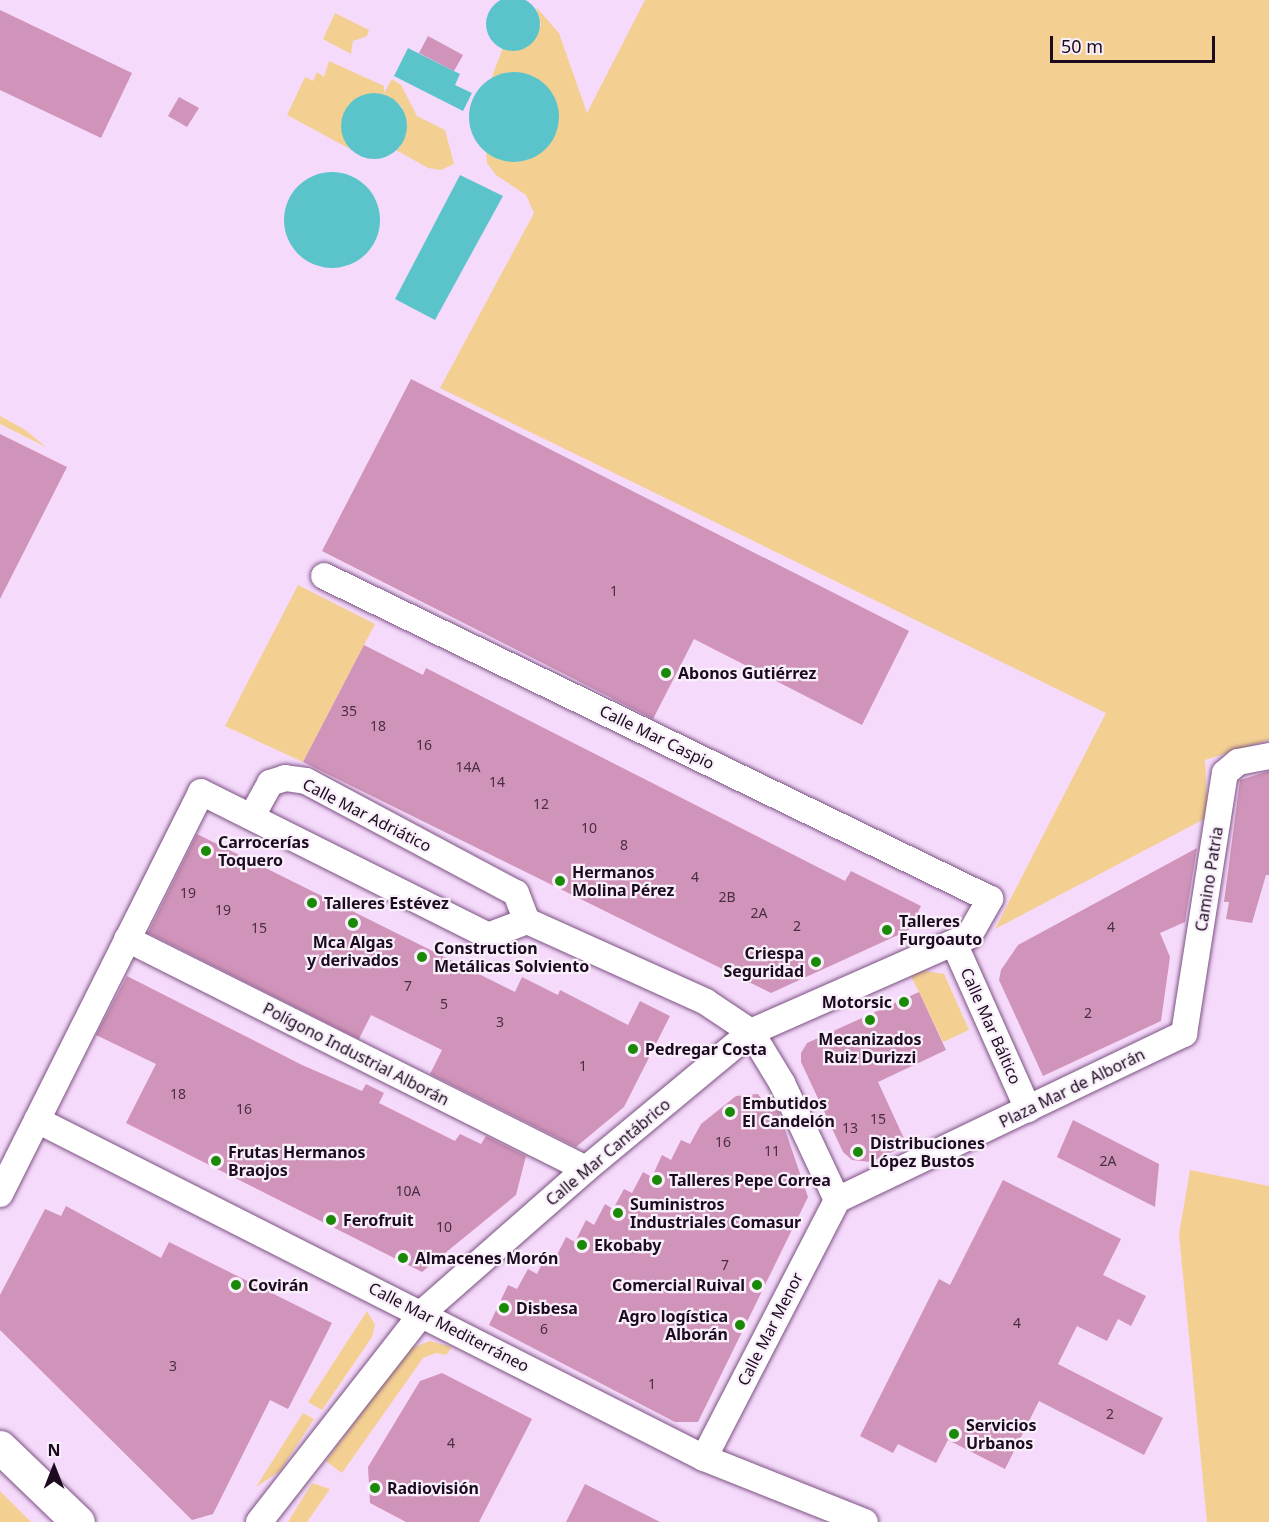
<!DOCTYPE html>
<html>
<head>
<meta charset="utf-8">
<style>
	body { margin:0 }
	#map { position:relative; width:1269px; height:1522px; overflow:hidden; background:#f6dafb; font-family:"Noto Sans",sans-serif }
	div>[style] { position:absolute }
	.green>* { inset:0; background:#f3d092 }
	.water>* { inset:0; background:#5bc4cb }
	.round { border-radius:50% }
	.building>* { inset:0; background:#d093b9 }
	.roads { filter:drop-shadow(0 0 2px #7b5282) drop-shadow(0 0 2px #7b5282) }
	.minor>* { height:26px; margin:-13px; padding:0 13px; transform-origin:13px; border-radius:13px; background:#fff }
	.trunk>* { height:33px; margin:-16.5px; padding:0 16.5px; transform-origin:16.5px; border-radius:16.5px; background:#fff }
	.dots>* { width:16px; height:16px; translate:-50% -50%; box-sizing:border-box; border:3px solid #f8effa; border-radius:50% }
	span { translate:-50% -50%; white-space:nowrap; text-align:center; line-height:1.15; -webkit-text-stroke:4.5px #f8effa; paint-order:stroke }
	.number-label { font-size:14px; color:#492d45 }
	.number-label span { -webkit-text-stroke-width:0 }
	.poi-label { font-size:16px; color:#1c0b1e; font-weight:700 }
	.left { translate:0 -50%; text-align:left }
	.right { translate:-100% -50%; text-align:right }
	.street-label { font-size:16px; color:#1c0b1e }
	.north { position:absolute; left:24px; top:1438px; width:60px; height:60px; -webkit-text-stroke:4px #f8effa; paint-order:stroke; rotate:0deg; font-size:16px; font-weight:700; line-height:24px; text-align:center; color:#1c0b1e }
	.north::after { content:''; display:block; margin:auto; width:21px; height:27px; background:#1c0b1e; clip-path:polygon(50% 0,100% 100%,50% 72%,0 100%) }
	.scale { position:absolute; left:1050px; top:36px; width:165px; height:27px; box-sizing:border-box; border:3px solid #1c0b1e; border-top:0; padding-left:8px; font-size:18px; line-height:21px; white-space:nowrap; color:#1c0b1e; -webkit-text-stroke:4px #f8effa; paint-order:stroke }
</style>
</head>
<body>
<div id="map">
	<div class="green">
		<div style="clip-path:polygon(645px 0,1269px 0,1269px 740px,1205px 760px,1208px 817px,995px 929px,1106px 713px,440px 388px,534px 213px,526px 195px,496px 175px,487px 163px,486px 152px,514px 162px,529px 159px,554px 97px,533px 76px,504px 73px,491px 79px,503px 48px,518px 50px,533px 41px,541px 25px,536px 7px,559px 33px,587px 113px)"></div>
		<div style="clip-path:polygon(335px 13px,369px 30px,367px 36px,353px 41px,351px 54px,323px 39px)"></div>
		<div style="clip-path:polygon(329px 61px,384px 86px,384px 93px,392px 79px,401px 85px,417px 116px,445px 130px,454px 164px,441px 170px,428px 168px,396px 150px,400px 147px,402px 107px,384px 94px,344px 140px,350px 149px,287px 115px,305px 77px,313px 81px,317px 72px,324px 77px)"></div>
		<div style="clip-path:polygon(0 416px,24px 429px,46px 447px,0 424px)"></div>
		<div style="clip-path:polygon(298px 585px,375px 624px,303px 762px,225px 726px)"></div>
		<div style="clip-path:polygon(925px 971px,944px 974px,969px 1030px,943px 1042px,909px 972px)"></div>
		<div style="clip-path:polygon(1190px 1170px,1269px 1186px,1269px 1522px,1207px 1522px,1179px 1234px)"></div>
		<div style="clip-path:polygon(367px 1311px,375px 1325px,372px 1337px,322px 1410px,308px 1402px)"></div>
		<div style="clip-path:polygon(430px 1341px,452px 1347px,446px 1355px,436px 1353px,423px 1358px,342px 1473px,326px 1461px,409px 1349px)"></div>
		<div style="clip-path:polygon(303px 1413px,314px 1419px,280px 1471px,256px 1487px)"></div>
		<div style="clip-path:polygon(312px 1483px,330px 1489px,307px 1522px,288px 1522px)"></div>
		<div style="clip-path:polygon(0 1491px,31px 1522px,0 1522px)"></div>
	</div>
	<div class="water">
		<div class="round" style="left:486px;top:-3px;width:54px;height:54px"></div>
		<div style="clip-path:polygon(408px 48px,460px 74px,455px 85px,472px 93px,463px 111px,394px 76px)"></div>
		<div class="round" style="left:469px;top:72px;width:90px;height:90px"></div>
		<div class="round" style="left:341px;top:93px;width:66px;height:66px"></div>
		<div class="round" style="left:284px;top:172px;width:96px;height:96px"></div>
		<div style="clip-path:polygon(460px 175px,503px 196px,435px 320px,395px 299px)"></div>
	</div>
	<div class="building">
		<div style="clip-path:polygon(0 10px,132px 73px,101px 138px,0 90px)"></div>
		<div style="clip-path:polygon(428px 36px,463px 55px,454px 71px,419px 53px)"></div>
		<div style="clip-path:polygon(179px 97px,199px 108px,187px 127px,168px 116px)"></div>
		<div style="clip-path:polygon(411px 379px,909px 631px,862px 725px,694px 639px,653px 719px,322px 551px)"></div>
		<div style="clip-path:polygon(0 434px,67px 467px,0 599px)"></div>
		<div style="clip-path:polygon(364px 645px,423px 675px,426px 668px,845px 881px,851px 871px,921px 906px,909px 930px,771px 993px,303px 762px)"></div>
		<div style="clip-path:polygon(1269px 771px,1269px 875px,1266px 875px,1252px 923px,1226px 919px,1229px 902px,1224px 902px,1240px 780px)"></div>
		<div style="clip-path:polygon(197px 834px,515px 992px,522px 977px,558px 995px,560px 990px,628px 1025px,640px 1001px,670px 1016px,624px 1107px,576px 1147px,430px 1074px,442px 1050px,371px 1015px,359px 1039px,148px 933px)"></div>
		<div style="clip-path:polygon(1197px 848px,1185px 922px,1160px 933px,1170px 957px,1161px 1021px,1043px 1076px,999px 980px,1001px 970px,1018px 945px)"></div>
		<div style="clip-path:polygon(127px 976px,302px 1065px,362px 1091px,366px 1084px,384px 1093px,379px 1103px,455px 1141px,460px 1134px,481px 1144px,486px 1136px,526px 1156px,516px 1195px,422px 1272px,126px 1123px,156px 1064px,96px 1035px)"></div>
		<div style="clip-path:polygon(919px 992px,946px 1050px,878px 1082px,907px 1145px,871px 1162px,852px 1160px,843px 1152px,801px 1062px,801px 1053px,807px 1043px)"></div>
		<div style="clip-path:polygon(758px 1094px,771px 1112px,778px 1109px,808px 1197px,698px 1422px,675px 1422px,489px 1325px,508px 1285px,517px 1289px,528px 1269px,537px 1274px,547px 1253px,556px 1257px,566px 1237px,575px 1242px,586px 1220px,594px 1225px,605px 1204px,613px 1209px,624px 1189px,632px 1193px,643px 1172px,652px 1177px,662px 1155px,671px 1160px,681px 1140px,690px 1144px,701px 1124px,736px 1096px)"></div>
		<div style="clip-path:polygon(1073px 1120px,1159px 1164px,1155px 1207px,1057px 1157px)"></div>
		<div style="clip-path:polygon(1003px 1180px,1121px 1239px,1103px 1275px,1146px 1296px,1131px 1326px,1118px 1319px,1107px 1341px,1077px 1326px,1058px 1364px,1163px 1418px,1144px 1455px,1039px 1401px,1005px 1469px,948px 1440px,936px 1463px,898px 1444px,893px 1453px,860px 1436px,939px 1279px,950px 1285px)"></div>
		<div style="clip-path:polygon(66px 1206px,161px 1258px,169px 1242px,332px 1323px,288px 1409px,270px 1400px,213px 1514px,192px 1520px,0 1330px,0 1295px,45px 1209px,61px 1216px)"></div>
		<div style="clip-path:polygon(442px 1373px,532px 1419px,479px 1522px,406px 1522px,370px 1503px,368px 1467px,420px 1381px)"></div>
		<div style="clip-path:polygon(585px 1484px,660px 1522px,566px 1522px)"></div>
	</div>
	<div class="roads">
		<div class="minor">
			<div style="left:252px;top:816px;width:38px;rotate:-61deg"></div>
			<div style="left:270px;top:783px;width:16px;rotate:-18deg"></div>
			<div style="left:285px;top:778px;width:21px;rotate:8deg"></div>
			<div style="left:306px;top:781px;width:238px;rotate:28.1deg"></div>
			<div style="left:516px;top:893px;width:30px;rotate:69deg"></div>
			<div style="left:527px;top:921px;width:196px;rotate:24.3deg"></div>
			<div style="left:706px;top:1002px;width:54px;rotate:33.7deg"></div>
			<div style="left:751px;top:1032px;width:60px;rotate:58.7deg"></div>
			<div style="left:782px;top:1083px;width:129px;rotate:64.8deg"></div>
			<div style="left:127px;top:939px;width:513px;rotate:26.61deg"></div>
			<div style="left:954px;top:943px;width:182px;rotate:66deg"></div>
			<div style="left:37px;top:1120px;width:748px;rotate:26.87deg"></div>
			<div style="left:704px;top:1458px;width:173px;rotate:21.7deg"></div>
			<div style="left:0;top:1194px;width:449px;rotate:-63.4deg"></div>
			<div style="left:201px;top:792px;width:321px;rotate:26.6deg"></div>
			<div style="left:488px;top:936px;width:42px;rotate:-21deg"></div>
			<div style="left:837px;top:1200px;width:385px;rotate:-25.6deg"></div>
			<div style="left:1184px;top:1034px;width:264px;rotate:-81.1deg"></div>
			<div style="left:1225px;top:773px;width:17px;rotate:-40deg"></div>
			<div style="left:1238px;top:762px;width:32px;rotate:-11deg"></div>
			<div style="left:704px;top:1458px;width:290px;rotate:-62.7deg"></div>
			<div style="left:259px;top:1522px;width:265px;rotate:-52deg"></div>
			<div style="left:422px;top:1313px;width:218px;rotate:-41.3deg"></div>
			<div style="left:586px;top:1169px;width:214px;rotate:-39.7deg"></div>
			<div style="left:751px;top:1032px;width:238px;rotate:-23.8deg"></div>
			<div style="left:969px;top:936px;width:43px;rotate:-60.4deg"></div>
			<div style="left:990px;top:899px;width:740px;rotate:-154.13deg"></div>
		</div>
		<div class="trunk">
			<div style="left:0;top:1447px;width:108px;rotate:43.9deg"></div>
		</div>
	</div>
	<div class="dots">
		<div style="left:666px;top:673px;background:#198906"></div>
		<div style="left:206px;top:851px;background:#198906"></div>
		<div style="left:560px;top:881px;background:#198906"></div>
		<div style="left:312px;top:903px;background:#198906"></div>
		<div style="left:353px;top:923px;background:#198906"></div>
		<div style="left:887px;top:930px;background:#198906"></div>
		<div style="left:422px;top:957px;background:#198906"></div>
		<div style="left:816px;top:962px;background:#198906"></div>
		<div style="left:904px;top:1002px;background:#198906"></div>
		<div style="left:870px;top:1020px;background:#198906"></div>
		<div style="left:633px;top:1049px;background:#198906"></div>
		<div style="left:730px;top:1112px;background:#198906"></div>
		<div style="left:858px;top:1152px;background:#198906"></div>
		<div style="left:216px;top:1161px;background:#198906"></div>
		<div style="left:657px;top:1180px;background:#198906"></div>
		<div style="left:618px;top:1213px;background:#198906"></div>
		<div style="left:331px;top:1220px;background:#198906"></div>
		<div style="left:582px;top:1245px;background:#198906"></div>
		<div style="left:403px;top:1258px;background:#198906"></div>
		<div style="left:236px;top:1285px;background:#198906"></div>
		<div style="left:757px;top:1285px;background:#198906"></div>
		<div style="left:504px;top:1308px;background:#198906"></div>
		<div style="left:740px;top:1325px;background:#198906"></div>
		<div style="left:954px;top:1434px;background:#198906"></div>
		<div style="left:375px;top:1488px;background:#198906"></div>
	</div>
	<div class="number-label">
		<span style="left:614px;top:591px">1</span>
		<span style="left:349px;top:711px">35</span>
		<span style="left:378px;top:726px">18</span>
		<span style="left:424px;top:745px">16</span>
		<span style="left:468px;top:767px">14A</span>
		<span style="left:497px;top:782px">14</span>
		<span style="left:541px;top:804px">12</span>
		<span style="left:589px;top:828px">10</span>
		<span style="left:624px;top:845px">8</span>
		<span style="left:695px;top:877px">4</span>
		<span style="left:188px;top:893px">19</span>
		<span style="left:727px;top:897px">2B</span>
		<span style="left:223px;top:910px">19</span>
		<span style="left:759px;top:913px">2A</span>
		<span style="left:797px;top:926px">2</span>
		<span style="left:1111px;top:927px">4</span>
		<span style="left:259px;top:928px">15</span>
		<span style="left:408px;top:986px">7</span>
		<span style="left:444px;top:1004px">5</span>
		<span style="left:1088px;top:1013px">2</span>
		<span style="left:500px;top:1022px">3</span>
		<span style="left:583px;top:1066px">1</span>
		<span style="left:178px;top:1094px">18</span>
		<span style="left:244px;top:1109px">16</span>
		<span style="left:878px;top:1119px">15</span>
		<span style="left:850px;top:1128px">13</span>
		<span style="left:723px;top:1142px">16</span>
		<span style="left:772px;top:1151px">11</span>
		<span style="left:1108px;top:1161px">2A</span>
		<span style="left:408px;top:1191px">10A</span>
		<span style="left:444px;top:1227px">10</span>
		<span style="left:725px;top:1265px">7</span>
		<span style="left:1017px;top:1323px">4</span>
		<span style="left:544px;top:1329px">6</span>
		<span style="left:173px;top:1366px">3</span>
		<span style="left:652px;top:1384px">1</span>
		<span style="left:1110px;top:1414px">2</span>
		<span style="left:451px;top:1443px">4</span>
	</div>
	<div class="poi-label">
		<span class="left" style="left:678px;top:673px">Abonos Gutiérrez</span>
		<span class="left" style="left:218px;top:851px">Carrocerías<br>Toquero</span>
		<span class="left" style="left:572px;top:881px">Hermanos<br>Molina Pérez</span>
		<span class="left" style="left:324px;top:903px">Talleres Estévez</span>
		<span class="left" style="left:899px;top:930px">Talleres<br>Furgoauto</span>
		<span style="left:353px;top:951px">Mca Algas<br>y derivados</span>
		<span class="left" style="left:434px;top:957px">Construction<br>Metálicas Solviento</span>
		<span class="right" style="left:804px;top:962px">Criespa<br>Seguridad</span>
		<span class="right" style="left:892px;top:1002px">Motorsic</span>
		<span style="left:870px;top:1048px">Mecanizados<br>Ruiz Durizzi</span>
		<span class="left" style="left:645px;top:1049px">Pedregar Costa</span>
		<span class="left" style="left:742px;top:1112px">Embutidos<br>El Candelón</span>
		<span class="left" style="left:870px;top:1152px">Distribuciones<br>López Bustos</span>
		<span class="left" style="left:228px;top:1161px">Frutas Hermanos<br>Braojos</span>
		<span class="left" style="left:669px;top:1180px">Talleres Pepe Correa</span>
		<span class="left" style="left:630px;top:1213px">Suministros<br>Industriales Comasur</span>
		<span class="left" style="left:343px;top:1220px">Ferofruit</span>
		<span class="left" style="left:594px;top:1245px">Ekobaby</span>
		<span class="left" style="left:415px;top:1258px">Almacenes Morón</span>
		<span class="left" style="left:248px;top:1285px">Covirán</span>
		<span class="right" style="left:745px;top:1285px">Comercial Ruival</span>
		<span class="left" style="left:516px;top:1308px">Disbesa</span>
		<span class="right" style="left:728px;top:1325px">Agro logística<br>Alborán</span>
		<span class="left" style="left:966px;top:1434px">Servicios<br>Urbanos</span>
		<span class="left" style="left:387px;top:1488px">Radiovisión</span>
	</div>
	<div class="street-label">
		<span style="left:657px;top:737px;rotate:26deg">Calle Mar Caspio</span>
		<span style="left:367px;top:815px;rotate:27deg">Calle Mar Adriático</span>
		<span style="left:1209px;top:879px;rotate:-81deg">Camino Patria</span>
		<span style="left:991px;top:1026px;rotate:66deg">Calle Mar Báltico</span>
		<span style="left:356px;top:1054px;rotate:27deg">Polígono Industrial Alborán</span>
		<span style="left:1072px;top:1088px;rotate:-26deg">Plaza Mar de Alborán</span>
		<span style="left:608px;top:1152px;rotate:-40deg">Calle Mar Cantábrico</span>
		<span style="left:449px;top:1327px;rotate:27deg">Calle Mar Mediterráneo</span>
		<span style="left:770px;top:1329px;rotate:-63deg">Calle Mar Menor</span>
	</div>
	<div class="north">N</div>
	<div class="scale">50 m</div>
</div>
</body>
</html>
